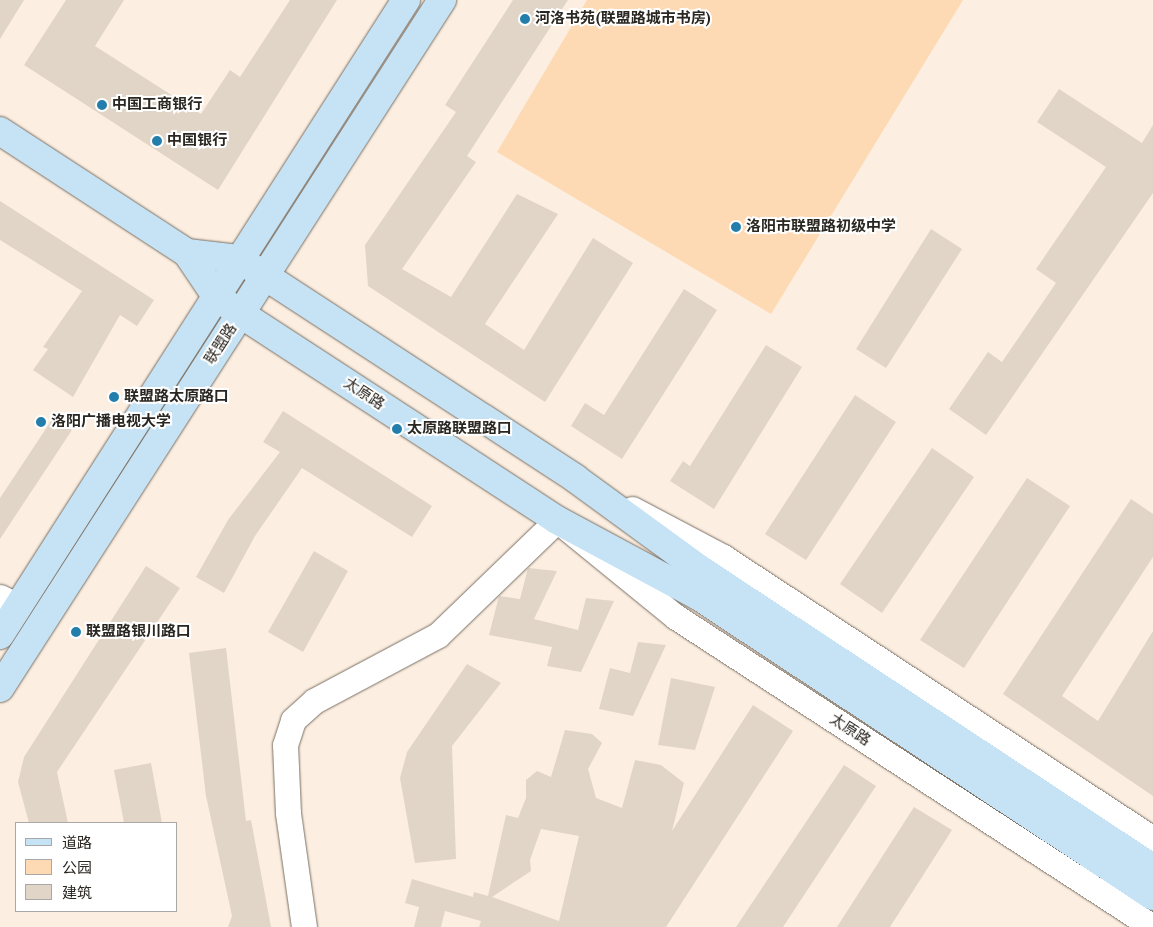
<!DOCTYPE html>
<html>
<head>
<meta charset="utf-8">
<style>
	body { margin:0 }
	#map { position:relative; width:1153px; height:927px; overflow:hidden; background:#fcefe2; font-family:"Crimson Pro","Noto Sans SC",serif }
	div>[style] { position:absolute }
	.green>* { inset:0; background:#fddab4 }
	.building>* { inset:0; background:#e1d5c8 }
	.roads { filter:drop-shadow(0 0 1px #7a6f63) drop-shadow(0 0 1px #7a6f63) }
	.minor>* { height:25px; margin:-12.5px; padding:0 12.5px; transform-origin:12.5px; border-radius:12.5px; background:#fff }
	.major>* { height:28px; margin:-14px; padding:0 14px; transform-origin:14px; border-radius:14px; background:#c6e3f5 }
	.dots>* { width:14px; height:14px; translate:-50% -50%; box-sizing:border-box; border:2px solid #fff; border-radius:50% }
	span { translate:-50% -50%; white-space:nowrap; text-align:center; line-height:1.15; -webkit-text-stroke:4px #fff; paint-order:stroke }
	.poi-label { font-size:15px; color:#2a2621; font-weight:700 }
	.left { translate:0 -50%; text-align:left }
	.street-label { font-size:15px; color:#2a2621 }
	.legend { position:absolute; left:15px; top:822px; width:162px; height:90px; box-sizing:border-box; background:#fff; border:1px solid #aaa8a6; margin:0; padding:6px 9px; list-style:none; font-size:15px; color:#2a2621 }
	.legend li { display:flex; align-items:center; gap:10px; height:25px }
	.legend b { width:25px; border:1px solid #aaa8a6 }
</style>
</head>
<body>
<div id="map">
	<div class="green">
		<div style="clip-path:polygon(587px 0,963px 0,771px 314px,497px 152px)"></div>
	</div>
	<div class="building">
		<div style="clip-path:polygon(0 0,24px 0,0 39px)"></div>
		<div style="clip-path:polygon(66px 0,124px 0,95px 46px,201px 114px,230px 70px,240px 77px,290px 0,337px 0,218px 190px,24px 65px)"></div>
		<div style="clip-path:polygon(513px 0,568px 0,467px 156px,476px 162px,402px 269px,451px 297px,517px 194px,558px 214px,485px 324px,524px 350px,593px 238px,633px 263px,545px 402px,368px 286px,365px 245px,456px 112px,445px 105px)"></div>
		<div style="clip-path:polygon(1059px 89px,1142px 143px,1153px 125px,1153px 193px,986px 435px,949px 409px,988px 352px,1002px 362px,1056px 283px,1036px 269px,1106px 167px,1037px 122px)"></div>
		<div style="clip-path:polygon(0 201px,154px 300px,137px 326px,120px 315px,73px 397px,33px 370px,48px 349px,43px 347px,82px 291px,0 240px)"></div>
		<div style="clip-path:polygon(931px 229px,962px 249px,886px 368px,856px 349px)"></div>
		<div style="clip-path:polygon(684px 289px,717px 310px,622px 459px,571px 426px,585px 403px,604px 415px)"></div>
		<div style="clip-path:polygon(766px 345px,802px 367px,714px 509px,670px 481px,683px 461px,690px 466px)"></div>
		<div style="clip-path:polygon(855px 395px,896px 422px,806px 560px,765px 534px)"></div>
		<div style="clip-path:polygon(283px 411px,432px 506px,412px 537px,302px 468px,255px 536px,224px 593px,196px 577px,228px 520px,280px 452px,263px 442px)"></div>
		<div style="clip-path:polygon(53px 418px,72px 430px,0 539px,0 498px)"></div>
		<div style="clip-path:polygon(932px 448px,974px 477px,882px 613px,840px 584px)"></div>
		<div style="clip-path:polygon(1027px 478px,1070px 506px,964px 668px,920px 640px)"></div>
		<div style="clip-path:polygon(1131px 499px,1153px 514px,1153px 557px,1062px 696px,1098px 721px,1153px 631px,1153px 796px,1003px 694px)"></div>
		<div style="clip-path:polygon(314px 551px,348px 571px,303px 652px,268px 632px)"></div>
		<div style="clip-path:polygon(146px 566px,180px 588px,57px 772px,68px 823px,29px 823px,18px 782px,24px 757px)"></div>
		<div style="clip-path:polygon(528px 568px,557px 571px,534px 619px,578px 630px,586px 598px,614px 601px,581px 672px,547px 666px,552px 647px,489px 635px,499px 596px,520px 599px)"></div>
		<div style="clip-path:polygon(638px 642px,666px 645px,633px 716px,599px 709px,610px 668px,630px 673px)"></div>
		<div style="clip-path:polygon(226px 648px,246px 821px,251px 820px,271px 927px,228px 927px,232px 916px,206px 796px,189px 653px)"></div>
		<div style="clip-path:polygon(467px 664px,501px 683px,452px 746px,456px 859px,415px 863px,400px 778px,407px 752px)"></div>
		<div style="clip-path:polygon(671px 678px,715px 687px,695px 750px,658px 745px)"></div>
		<div style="clip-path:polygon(evenodd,753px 705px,793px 731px,666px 927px,479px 927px,481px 921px,445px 911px,441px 927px,414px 927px,419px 907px,405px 903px,412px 879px,473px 897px,474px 892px,488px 896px,506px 815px,518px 818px,526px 798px,526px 780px,537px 771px,551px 777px,565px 730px,592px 734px,602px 743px,588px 769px,596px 798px,622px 808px,635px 760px,661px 765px,684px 783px,672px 831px,753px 705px,541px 829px,579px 836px,559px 921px,492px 897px,531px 871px,530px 860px,541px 829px)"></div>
		<div style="clip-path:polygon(151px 763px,162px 823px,124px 823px,114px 770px)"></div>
		<div style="clip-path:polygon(844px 765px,876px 786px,783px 927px,736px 927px)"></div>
		<div style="clip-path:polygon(914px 807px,952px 830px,890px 927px,837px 927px)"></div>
	</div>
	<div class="roads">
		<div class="minor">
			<div style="left:632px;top:509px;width:103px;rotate:27.8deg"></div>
			<div style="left:723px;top:557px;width:514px;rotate:33.26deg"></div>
			<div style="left:0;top:597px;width:20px;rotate:27deg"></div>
			<div style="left:304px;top:927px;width:115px;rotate:-98deg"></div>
			<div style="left:288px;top:813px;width:68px;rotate:-92.5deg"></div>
			<div style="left:285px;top:745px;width:26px;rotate:-72deg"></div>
			<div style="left:293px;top:720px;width:28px;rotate:-42deg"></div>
			<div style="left:314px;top:701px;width:140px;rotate:-28deg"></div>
			<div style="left:438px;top:635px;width:165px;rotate:-44deg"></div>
			<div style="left:557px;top:520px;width:154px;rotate:39.2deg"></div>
			<div style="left:676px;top:617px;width:569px;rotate:33.02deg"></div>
		</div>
		<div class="major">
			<div style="left:0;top:131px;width:223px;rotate:33.1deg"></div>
			<div style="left:187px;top:253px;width:52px;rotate:56deg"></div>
			<div style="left:216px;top:296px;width:31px;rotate:36deg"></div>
			<div style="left:241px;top:314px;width:377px;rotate:33.1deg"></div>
			<div style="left:557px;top:520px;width:162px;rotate:28.3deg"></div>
			<div style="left:700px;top:597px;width:543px;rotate:33.43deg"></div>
			<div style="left:187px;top:253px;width:52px;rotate:6.6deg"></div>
			<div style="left:239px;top:259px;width:402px;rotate:33.1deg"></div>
			<div style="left:576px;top:479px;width:155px;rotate:36.1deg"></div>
			<div style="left:701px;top:570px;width:541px;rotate:33.4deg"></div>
			<div style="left:0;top:635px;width:754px;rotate:-57.41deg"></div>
			<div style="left:0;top:688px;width:818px;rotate:-57.28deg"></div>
		</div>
	</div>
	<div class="dots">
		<div style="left:525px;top:19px;background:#237eac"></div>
		<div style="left:102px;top:105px;background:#237eac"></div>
		<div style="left:157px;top:141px;background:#237eac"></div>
		<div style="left:736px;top:227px;background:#237eac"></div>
		<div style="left:114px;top:397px;background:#237eac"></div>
		<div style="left:41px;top:422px;background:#237eac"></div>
		<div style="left:397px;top:429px;background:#237eac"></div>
		<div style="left:76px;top:632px;background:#237eac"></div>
	</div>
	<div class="poi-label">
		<span class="left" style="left:535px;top:19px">河洛书苑(联盟路城市书房)</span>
		<span class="left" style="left:112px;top:105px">中国工商银行</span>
		<span class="left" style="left:167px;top:141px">中国银行</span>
		<span class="left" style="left:746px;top:227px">洛阳市联盟路初级中学</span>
		<span class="left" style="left:124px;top:397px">联盟路太原路口</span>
		<span class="left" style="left:51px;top:422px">洛阳广播电视大学</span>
		<span class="left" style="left:407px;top:429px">太原路联盟路口</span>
		<span class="left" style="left:86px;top:632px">联盟路银川路口</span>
	</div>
	<div class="street-label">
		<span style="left:221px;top:344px;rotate:-57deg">联盟路</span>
		<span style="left:364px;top:394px;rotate:33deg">太原路</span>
		<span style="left:850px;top:730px;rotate:33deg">太原路</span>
	</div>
	<ul class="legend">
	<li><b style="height:6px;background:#c6e3f5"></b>道路</li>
	<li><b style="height:14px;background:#fddab4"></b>公园</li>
	<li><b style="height:14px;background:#e1d5c8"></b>建筑</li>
	</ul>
</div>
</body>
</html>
